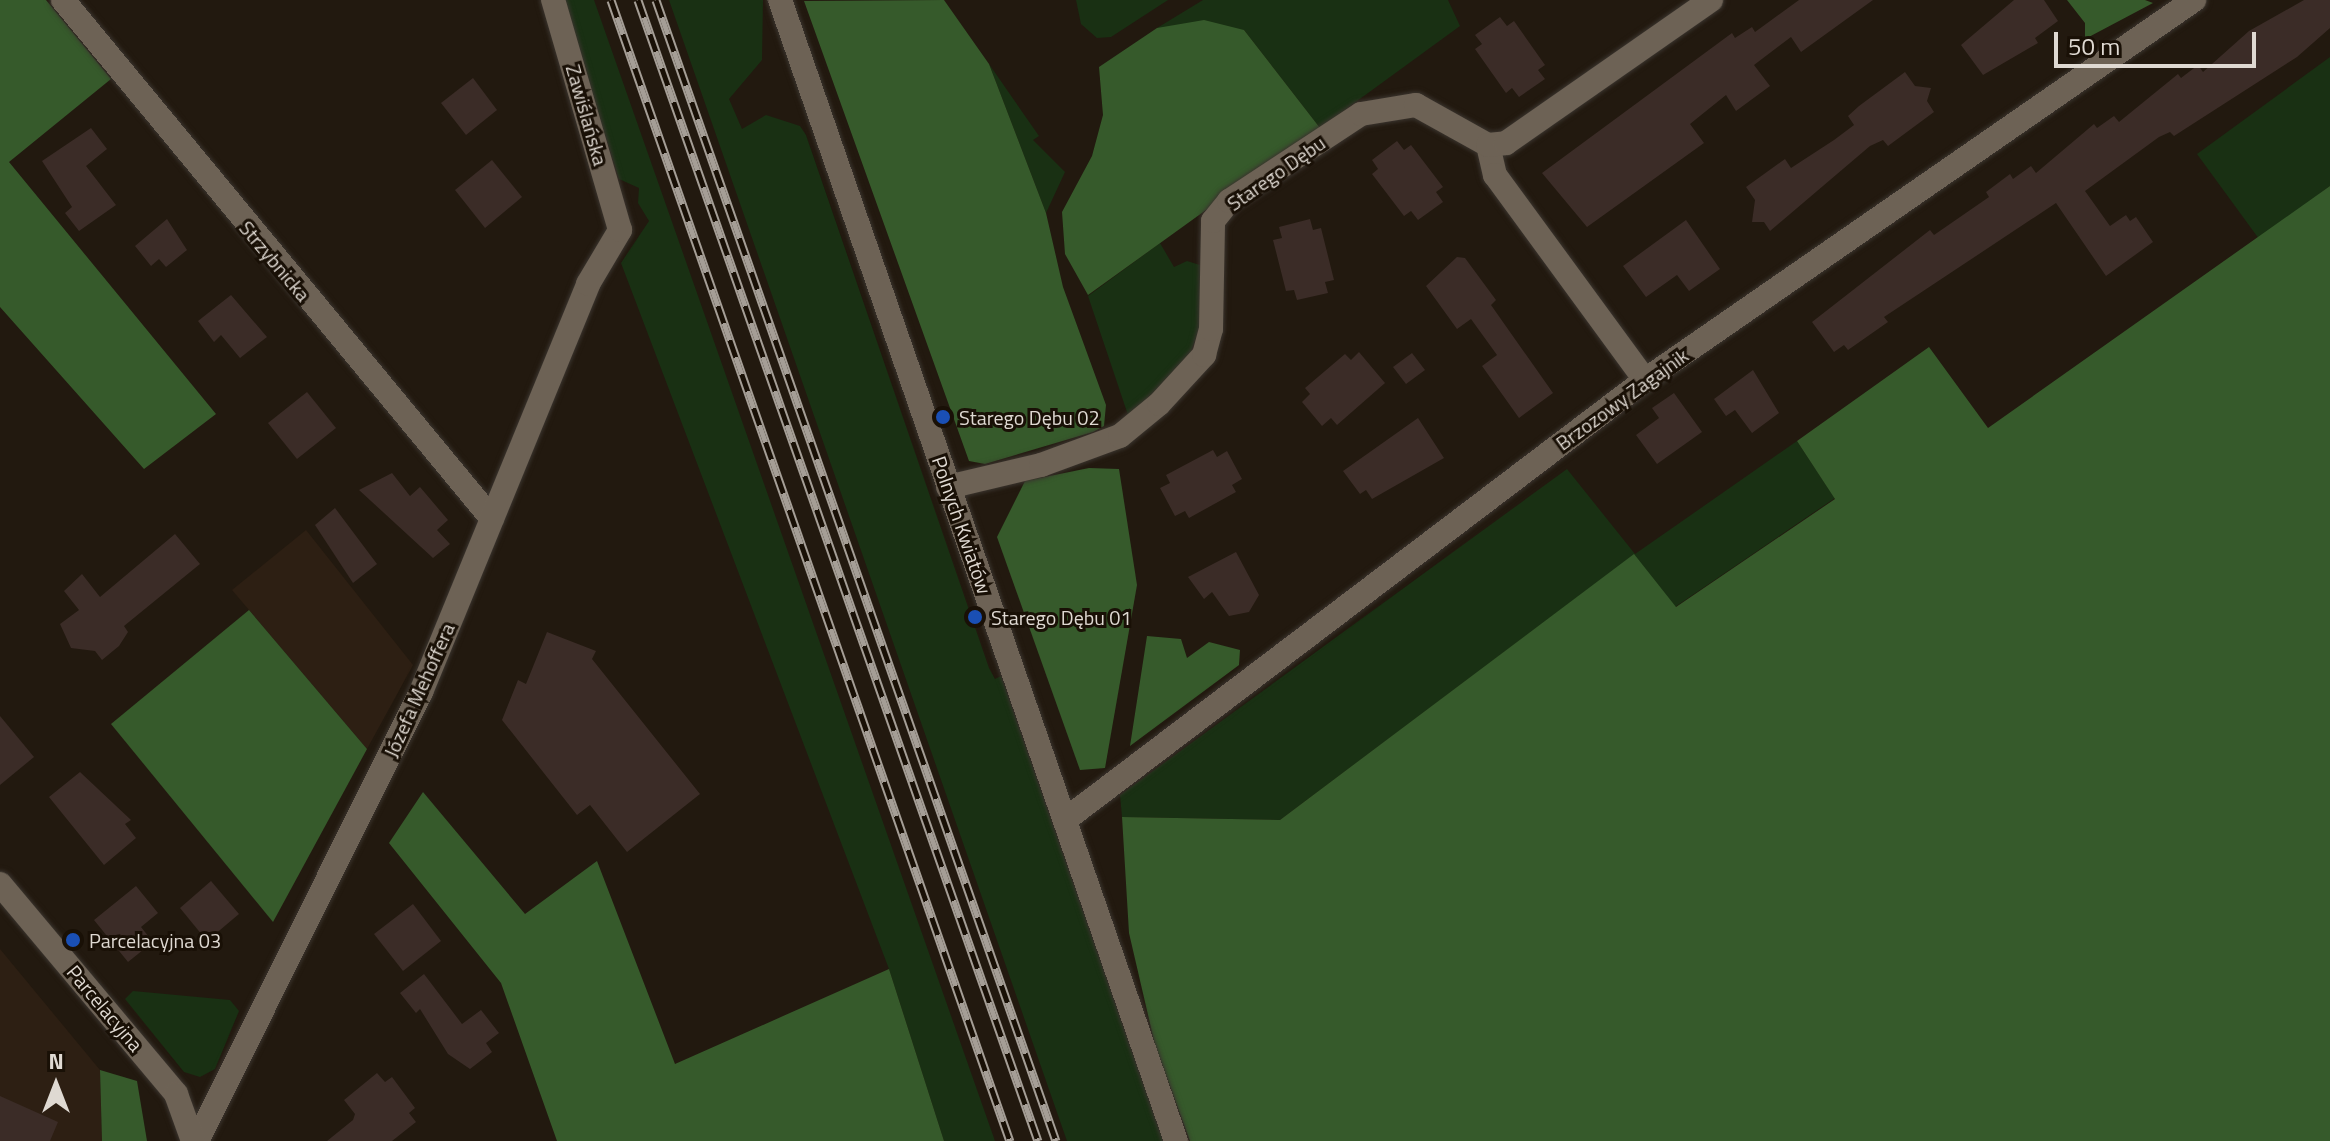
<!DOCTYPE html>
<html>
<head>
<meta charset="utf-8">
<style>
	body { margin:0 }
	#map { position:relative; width:2330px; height:1141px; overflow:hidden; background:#22190f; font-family:"Titillium Web",sans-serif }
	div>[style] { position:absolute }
	.industrial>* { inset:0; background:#2d1f13 }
	.green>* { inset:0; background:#193013 }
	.forest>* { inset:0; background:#365a2b }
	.building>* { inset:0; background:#3b2c27 }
	.roads { filter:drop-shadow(0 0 2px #3a342e) drop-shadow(0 0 2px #3a342e) }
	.minor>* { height:24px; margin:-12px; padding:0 12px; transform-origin:12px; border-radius:12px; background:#6d6255 }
	.tertiary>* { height:24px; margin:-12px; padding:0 12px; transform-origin:12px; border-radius:12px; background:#6d6255 }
	.rail>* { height:9px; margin-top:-4.5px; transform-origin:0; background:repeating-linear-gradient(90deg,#191006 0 18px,#a59e96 0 36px); box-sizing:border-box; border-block:2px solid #a59e96 }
	.dots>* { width:22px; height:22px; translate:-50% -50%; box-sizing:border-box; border:4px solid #191006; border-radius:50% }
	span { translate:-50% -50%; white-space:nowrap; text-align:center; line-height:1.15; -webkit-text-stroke:6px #191006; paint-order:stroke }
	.street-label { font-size:20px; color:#dfd9d2 }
	.poi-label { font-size:20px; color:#dfd9d2 }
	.left { translate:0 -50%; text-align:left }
	.north { position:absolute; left:16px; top:1045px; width:80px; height:80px; -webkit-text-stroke:6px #191006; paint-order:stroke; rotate:0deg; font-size:22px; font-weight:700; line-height:32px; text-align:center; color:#dfd9d2 }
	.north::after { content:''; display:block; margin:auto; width:28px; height:36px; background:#dfd9d2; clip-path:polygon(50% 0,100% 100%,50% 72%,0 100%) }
	.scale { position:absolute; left:2054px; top:32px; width:202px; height:36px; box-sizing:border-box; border:4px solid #dfd9d2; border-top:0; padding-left:10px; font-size:24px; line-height:28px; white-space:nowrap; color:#dfd9d2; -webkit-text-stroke:6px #191006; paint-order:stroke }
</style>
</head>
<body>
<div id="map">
	<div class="industrial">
		<div style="clip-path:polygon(306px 530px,413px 665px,367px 749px,232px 590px)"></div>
		<div style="clip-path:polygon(0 949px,100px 1070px,102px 1141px,0 1141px)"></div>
	</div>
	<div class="green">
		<div style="clip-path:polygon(562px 0,594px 0,995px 1141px,944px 1141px,889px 969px,621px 263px,649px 221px,638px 203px,639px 188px,619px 179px)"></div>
		<div style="clip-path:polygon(669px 0,763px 0,762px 60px,729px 99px,742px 129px,766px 115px,800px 126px,806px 135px,989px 668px,995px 679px,1001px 676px,1163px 1141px,1067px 1141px)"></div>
		<div style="clip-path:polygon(1076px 0,1168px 0,1111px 37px,1097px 38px,1081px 24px)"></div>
		<div style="clip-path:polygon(1203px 0,1448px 0,1460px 26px,1320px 128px,1244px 30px,1157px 28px)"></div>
		<div style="clip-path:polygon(2330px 57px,2330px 186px,2259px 239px,2197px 154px)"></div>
		<div style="clip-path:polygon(989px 64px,1039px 136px,1033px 140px,1065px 172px,1046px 213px)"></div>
		<div style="clip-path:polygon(1160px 243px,1174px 267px,1187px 261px,1200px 265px,1202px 321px,1186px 365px,1128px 415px,1088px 296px)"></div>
		<div style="clip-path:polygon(1797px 441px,1835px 498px,1675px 607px,1634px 555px,1280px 820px,1122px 817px,1120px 795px,1567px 469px,1635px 554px)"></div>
		<div style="clip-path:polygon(133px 991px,230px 1000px,239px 1011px,215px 1069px,200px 1077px,184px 1072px,125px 999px)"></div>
	</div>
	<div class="forest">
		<div style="clip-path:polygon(0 0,46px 0,111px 79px,9px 162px,216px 414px,144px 469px,0 307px)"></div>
		<div style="clip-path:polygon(944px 0,989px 64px,1046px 213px,1063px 287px,1106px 405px,1104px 426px,1093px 432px,985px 464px,969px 461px,804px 1px)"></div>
		<div style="clip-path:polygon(2067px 0,2145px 0,2153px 3px,2085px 39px,2085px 23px)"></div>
		<div style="clip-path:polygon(1204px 20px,1244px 30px,1320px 128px,1088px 295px,1065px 254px,1062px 212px,1092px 156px,1103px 115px,1099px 67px,1157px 28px)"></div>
		<div style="clip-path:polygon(2330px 186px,2330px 1141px,1190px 1141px,1155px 1045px,1129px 933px,1122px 817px,1280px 820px,1634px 554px,1676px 607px,1835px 499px,1797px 441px,1929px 347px,1988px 428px)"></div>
		<div style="clip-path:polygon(1089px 468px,1119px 469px,1137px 585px,1105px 768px,1080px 770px,997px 537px,1025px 481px)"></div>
		<div style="clip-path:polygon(249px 610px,367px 749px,273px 922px,111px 724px)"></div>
		<div style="clip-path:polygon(1147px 636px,1181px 639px,1187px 658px,1209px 642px,1240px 650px,1239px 665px,1130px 746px)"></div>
		<div style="clip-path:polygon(423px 792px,525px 914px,597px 861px,675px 1064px,889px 969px,944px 1141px,557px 1141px,501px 983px,389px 843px)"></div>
		<div style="clip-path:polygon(100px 1070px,137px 1081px,147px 1141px,102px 1141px)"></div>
	</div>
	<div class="building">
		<div style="clip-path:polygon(1799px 0,1873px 0,1801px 52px,1791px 37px,1754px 65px,1770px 86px,1736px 111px,1726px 95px,1690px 124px,1704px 143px,1587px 227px,1542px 173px,1732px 33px,1735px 38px,1752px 27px,1755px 32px)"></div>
		<div style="clip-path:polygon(2014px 0,2044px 0,2058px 21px,2035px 38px,2038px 43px,1983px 75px,1961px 45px)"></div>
		<div style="clip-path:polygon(2304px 0,2330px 0,2330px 28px,2297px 57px,2174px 136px,2170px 132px,2159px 137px,2085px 191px,2110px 226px,2126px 215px,2130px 221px,2136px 217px,2153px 242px,2106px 276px,2056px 203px,1884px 317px,1888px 322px,1848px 350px,1844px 345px,1834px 352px,1812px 322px,1930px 230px,1934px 235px,1989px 197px,1986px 192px,2010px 174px,2013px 179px,2031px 166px,2036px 173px,2094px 124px,2097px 128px,2114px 116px,2119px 122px,2178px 74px,2181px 78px,2198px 65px,2203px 72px,2249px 31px)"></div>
		<div style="clip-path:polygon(1500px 17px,1507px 26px,1514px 21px,1545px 65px,1538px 70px,1545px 79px,1519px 97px,1512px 88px,1506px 93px,1475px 49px,1482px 44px,1475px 35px)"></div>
		<div style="clip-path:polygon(1905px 72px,1915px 86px,1931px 88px,1927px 101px,1934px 112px,1888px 146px,1883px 140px,1870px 146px,1770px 231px,1764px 222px,1752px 222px,1755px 200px,1746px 187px,1785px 159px,1791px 168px,1834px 140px,1854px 125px,1848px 116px,1859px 106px)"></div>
		<div style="clip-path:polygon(473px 78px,497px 110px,466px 135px,441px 103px)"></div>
		<div style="clip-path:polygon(91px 128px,107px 149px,86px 166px,116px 205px,79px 231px,65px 213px,72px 207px,42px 161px)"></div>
		<div style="clip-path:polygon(1397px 141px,1404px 150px,1411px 145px,1443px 187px,1436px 192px,1443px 202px,1418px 220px,1411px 211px,1404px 216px,1372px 174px,1378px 169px,1372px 160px)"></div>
		<div style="clip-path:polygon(492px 160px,522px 197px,485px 228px,455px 190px)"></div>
		<div style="clip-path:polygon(167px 219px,187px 250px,166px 267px,159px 259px,151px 266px,135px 246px)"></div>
		<div style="clip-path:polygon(1310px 219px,1313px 230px,1321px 228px,1334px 280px,1325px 282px,1328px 293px,1297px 300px,1294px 290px,1286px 291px,1273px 240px,1282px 238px,1279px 227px)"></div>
		<div style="clip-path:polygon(1686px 220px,1720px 269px,1689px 291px,1677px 275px,1646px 297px,1623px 266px)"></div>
		<div style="clip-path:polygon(1457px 257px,1465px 258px,1496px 300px,1491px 305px,1553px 393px,1519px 418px,1482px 366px,1497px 355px,1471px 319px,1457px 329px,1426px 286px)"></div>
		<div style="clip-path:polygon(231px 295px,267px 337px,240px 358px,221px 335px,214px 342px,198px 321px)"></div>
		<div style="clip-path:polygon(1359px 352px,1385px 383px,1337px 425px,1331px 418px,1322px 426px,1302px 402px,1310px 394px,1305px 388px,1345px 354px,1351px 360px)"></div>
		<div style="clip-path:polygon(1412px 353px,1425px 370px,1406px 384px,1393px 367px)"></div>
		<div style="clip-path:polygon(1753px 370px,1779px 413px,1752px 433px,1735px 410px,1726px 416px,1714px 399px)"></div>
		<div style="clip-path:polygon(307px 392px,336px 428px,297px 459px,268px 423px)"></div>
		<div style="clip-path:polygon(1674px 393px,1702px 432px,1657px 464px,1636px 435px,1659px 418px,1652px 408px)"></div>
		<div style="clip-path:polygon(1418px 418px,1444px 458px,1372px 499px,1366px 490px,1360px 494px,1343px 471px)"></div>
		<div style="clip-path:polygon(1213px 450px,1217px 457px,1227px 451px,1242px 479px,1232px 485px,1236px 492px,1189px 518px,1185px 511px,1175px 516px,1160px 488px,1170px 483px,1166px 475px)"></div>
		<div style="clip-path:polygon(392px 473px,410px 496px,420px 487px,448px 520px,437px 530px,450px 544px,433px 558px,359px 490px)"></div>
		<div style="clip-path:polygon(335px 508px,377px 564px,353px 583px,315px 525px)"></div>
		<div style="clip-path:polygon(175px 534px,200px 564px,124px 626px,128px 632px,119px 646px,102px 660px,95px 651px,71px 648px,60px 624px,79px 610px,64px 591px,82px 574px,100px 597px)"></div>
		<div style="clip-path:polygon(1236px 552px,1259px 595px,1249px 612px,1229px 616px,1212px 592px,1204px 599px,1188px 577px)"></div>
		<div style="clip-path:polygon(547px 632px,596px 651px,592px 659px,700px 794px,627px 852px,590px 805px,577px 815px,502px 720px,518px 680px,526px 684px)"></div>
		<div style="clip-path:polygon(0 716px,34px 757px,0 785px)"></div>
		<div style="clip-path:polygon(80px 772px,131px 820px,125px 824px,136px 838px,104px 865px,49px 797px)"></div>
		<div style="clip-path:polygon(211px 881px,239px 914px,207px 941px,180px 908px)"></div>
		<div style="clip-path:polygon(136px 886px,158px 913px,141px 927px,153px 942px,128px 962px,94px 920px)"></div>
		<div style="clip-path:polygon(413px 904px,441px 941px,403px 971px,374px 934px)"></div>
		<div style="clip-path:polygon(424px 974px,462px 1024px,481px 1010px,499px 1033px,486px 1043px,492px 1052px,470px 1069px,448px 1054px,420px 1009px,416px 1013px,400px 993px)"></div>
		<div style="clip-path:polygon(377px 1073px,385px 1082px,392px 1077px,415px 1108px,409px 1113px,416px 1122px,392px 1141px,327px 1141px,353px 1120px,355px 1114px,344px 1100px)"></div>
		<div style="clip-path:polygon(0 1096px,58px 1122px,50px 1141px,0 1141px)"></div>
	</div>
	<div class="roads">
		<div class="minor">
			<div style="left:63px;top:0;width:673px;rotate:50.42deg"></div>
			<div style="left:1488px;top:145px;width:31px;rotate:77deg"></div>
			<div style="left:1495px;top:175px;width:254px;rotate:53.8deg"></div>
			<div style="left:948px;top:487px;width:96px;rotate:-13.3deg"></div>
			<div style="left:1041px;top:465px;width:84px;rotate:-20.2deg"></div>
			<div style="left:1120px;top:436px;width:50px;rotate:-39.4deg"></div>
			<div style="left:1159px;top:404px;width:67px;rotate:-47.4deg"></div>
			<div style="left:1204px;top:355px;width:27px;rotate:-75deg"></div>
			<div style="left:1211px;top:329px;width:108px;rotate:-88.9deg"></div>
			<div style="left:1213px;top:221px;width:26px;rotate:-51deg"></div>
			<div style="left:1229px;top:201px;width:158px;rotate:-33.4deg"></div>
			<div style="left:1361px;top:114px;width:56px;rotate:-9.3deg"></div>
			<div style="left:1416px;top:105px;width:82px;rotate:29.1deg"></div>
			<div style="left:1488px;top:145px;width:18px;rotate:-6deg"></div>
			<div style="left:1506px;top:143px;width:250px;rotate:-34.9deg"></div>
			<div style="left:1065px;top:820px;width:728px;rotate:-37.18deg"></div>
			<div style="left:1645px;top:380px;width:668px;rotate:-34.69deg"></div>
			<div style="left:197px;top:1141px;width:502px;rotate:-63.49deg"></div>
			<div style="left:421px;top:692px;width:441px;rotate:-67.7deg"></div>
			<div style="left:588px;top:284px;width:63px;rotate:-59.3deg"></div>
			<div style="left:620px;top:230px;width:240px;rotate:-106.2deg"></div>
		</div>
		<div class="tertiary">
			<div style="left:780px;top:0;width:1208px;rotate:70.86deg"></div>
			<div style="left:0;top:884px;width:274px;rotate:50deg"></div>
			<div style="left:176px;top:1094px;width:50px;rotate:70.1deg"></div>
		</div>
	</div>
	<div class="rail">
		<div style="left:611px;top:0;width:1209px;rotate:70.73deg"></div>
		<div style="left:638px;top:0;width:1209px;rotate:70.68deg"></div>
		<div style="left:656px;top:0;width:1209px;rotate:70.68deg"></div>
	</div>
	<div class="dots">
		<div style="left:943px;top:417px;background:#1a4fb4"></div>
		<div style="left:975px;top:617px;background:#1a4fb4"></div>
		<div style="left:73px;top:940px;background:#1a4fb4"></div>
	</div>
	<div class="street-label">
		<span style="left:587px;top:115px;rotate:74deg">Zawiślańska</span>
		<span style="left:1276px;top:173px;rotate:-35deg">Starego Dębu</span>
		<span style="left:275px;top:261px;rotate:50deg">Strzybnicka</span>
		<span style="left:1622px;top:399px;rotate:-36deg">Brzozowy Zagajnik</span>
		<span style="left:962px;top:525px;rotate:71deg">Polnych Kwiatów</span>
		<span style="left:419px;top:690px;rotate:-66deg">Józefa Mehoffera</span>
		<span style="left:105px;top:1008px;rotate:50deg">Parcelacyjna</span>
	</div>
	<div class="poi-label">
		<span class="left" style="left:959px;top:417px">Starego Dębu 02</span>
		<span class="left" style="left:991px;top:617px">Starego Dębu 01</span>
		<span class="left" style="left:89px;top:940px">Parcelacyjna 03</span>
	</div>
	<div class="north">N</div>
	<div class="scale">50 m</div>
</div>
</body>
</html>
